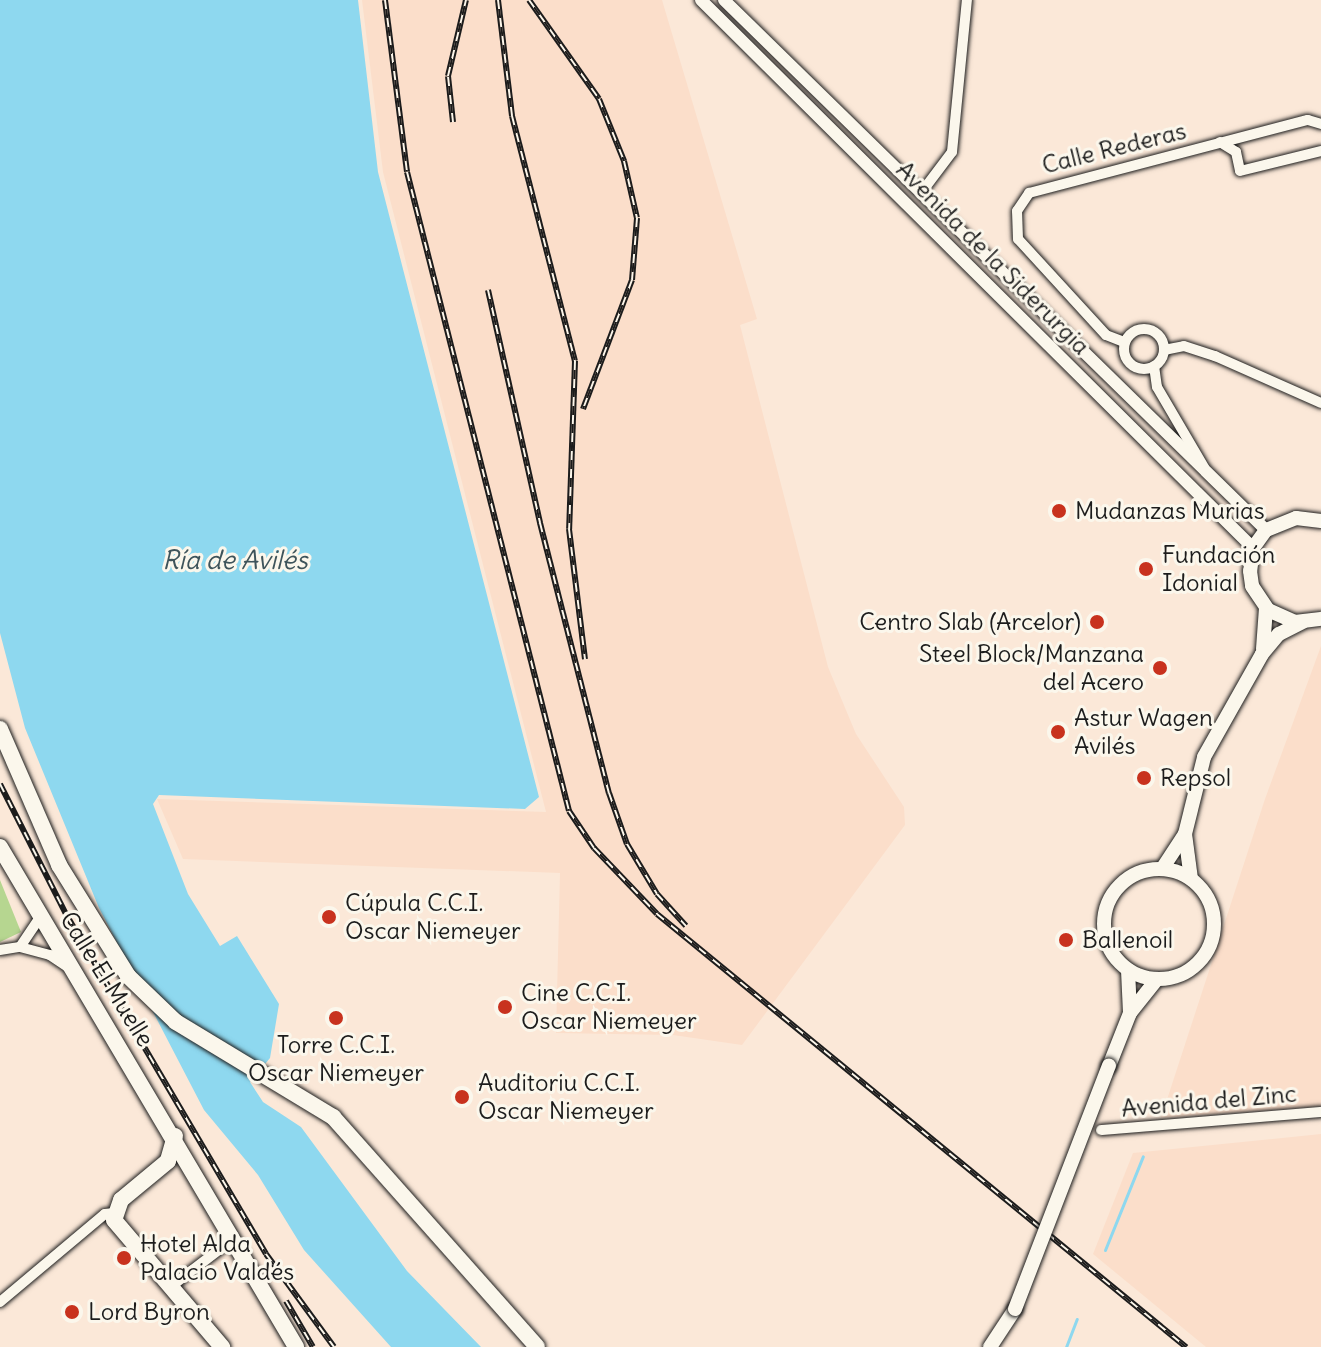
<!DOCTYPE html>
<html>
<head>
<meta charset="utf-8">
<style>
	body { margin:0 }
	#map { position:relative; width:1321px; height:1347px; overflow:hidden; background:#fbe8d8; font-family:Delius,sans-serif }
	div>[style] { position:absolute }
	.built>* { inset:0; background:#fbdeca }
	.green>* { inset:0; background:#b6d690 }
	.water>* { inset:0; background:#8ed8ef }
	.stream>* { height:3px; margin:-1.5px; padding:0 1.5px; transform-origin:1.5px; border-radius:1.5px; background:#8ed8ef }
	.roads { filter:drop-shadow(0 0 2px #1c1c1c) drop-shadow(0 0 2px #1c1c1c) }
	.minor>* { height:10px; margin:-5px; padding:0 5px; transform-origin:5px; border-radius:5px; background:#fbf7ec }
	.minor>.ring { margin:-5px; padding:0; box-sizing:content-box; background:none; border:10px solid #fbf7ec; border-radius:50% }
	.tertiary>* { height:12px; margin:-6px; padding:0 6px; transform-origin:6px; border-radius:6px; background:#fbf7ec }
	.secondary>* { height:14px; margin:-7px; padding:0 7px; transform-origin:7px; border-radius:7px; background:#fbf7ec }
	.secondary>.ring { margin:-7px; padding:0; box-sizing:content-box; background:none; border:14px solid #fbf7ec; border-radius:50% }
	.primary>* { height:16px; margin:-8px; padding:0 8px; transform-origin:8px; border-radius:8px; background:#fbf7ec }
	.trunk>* { height:16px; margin:-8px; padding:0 8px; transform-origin:8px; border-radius:8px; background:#fbf7ec }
	.rail>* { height:6px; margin-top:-3px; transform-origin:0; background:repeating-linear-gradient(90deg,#fbf7ec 0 9px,#1c1c1c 0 18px); box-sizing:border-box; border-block:2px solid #1c1c1c }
	.bridges { filter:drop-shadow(0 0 2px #1c1c1c) drop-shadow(0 0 2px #1c1c1c) }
	.secondary-bridge>* { height:14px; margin:-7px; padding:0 7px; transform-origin:7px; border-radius:7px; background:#fbf7ec }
	.dots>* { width:22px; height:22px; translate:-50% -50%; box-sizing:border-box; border:4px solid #fbf7ec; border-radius:50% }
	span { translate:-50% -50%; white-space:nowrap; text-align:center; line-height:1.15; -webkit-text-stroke:6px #fbf7ec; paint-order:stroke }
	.street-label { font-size:24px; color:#1c1c1c }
	.poi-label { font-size:24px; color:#1c1c1c }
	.left { translate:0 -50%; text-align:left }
	.right { translate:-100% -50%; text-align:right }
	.water-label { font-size:26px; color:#3e545b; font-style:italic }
</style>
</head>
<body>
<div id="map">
	<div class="built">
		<div style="clip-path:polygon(362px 0,662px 0,757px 319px,740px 325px,828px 667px,856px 734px,904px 807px,905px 825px,742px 1045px,673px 1035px,556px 1033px,560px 873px,183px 859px,157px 799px,546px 812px,383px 172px)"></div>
		<div style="clip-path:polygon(1321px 646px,1321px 1106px,1161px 1118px,1265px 799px)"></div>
		<div style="clip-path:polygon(1321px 1134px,1321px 1347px,1206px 1347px,1093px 1254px,1133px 1153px)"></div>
	</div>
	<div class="green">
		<div style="clip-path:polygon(0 880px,21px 932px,0 942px)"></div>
	</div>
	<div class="water">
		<div style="clip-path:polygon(0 0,358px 0,378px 172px,539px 797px,525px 809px,159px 795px,153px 804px,188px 894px,220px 946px,237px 936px,279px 1004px,270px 1058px,250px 1082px,263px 1102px,301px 1127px,407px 1271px,481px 1347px,391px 1347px,304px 1250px,258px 1175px,204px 1110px,99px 908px,25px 728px,0 633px)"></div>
	</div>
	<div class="stream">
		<div style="left:1105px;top:1250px;width:101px;rotate:-68deg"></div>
		<div style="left:1066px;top:1347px;width:30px;rotate:-69deg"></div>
	</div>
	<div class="roads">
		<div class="minor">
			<div style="left:1220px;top:142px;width:19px;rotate:32deg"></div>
			<div style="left:1236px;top:152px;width:19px;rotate:78deg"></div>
			<div style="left:1240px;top:171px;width:83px;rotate:-13.9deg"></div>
			<div style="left:921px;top:193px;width:51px;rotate:-52.9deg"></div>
			<div style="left:952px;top:152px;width:153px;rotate:-84.4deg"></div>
			<div class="ring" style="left:1124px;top:329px;width:30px;height:30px"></div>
			<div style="left:1124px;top:342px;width:19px;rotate:-159deg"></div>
			<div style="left:1106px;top:335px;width:130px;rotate:-132.5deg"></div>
			<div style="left:1018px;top:239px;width:28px;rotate:-92deg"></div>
			<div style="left:1017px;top:211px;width:22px;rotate:-56deg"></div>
			<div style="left:1029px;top:193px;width:288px;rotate:-14.7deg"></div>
			<div style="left:1308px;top:120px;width:14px;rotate:17deg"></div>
			<div style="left:1164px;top:350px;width:20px;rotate:-11deg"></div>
			<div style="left:1184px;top:346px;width:33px;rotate:18deg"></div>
			<div style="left:1215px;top:356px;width:116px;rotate:23.9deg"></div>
			<div style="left:1154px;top:366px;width:21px;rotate:82deg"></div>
			<div style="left:1157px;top:387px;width:93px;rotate:59.6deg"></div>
			<div style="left:20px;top:947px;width:36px;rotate:-56deg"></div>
			<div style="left:0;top:950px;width:20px;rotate:-9deg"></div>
			<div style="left:20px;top:947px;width:31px;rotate:15deg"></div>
			<div style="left:50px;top:955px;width:23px;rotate:34deg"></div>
			<div style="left:1101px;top:1130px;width:221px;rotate:-4.7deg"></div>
			<div style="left:169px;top:1288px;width:81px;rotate:-37.4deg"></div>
			<div style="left:0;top:1302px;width:137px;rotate:-40deg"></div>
			<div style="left:105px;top:1214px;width:9px;rotate:-6deg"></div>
		</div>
		<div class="tertiary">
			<div style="left:701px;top:0;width:778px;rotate:44.79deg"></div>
			<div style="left:724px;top:0;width:758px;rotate:44.36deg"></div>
		</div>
		<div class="secondary">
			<div style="left:1321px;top:521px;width:25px;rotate:-173deg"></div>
			<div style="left:1296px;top:518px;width:32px;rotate:158deg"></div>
			<div style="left:1266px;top:530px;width:22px;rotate:126deg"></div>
			<div style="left:1253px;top:548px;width:23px;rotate:97deg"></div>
			<div style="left:1250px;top:571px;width:15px;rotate:82deg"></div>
			<div style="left:1252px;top:586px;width:29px;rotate:56deg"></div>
			<div style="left:1268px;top:610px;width:30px;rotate:24deg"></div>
			<div style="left:1295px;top:622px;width:26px;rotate:-7deg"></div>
			<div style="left:1263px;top:649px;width:41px;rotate:-85.8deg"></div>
			<div style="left:1185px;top:834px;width:45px;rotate:82.4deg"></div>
			<div class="ring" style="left:1104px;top:869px;width:96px;height:96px"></div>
			<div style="left:1162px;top:869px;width:42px;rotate:-56.7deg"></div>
			<div style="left:1185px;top:834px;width:79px;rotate:-76.1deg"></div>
			<div style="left:1204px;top:757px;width:118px;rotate:-60.6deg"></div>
			<div style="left:1262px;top:654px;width:26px;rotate:-50deg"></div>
			<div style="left:1279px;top:634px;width:27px;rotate:-27deg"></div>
			<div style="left:1128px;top:970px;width:43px;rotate:87.3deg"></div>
			<div style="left:1109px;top:1066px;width:57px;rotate:-68.4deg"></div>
			<div style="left:1130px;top:1013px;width:43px;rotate:-51.5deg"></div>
			<div style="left:990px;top:1347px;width:45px;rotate:-56.7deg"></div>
		</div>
		<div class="primary">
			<div style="left:0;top:847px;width:581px;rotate:59.37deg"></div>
			<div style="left:175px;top:1136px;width:26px;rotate:106deg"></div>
			<div style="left:168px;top:1161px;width:61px;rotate:140.3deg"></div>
			<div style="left:121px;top:1200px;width:21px;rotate:109deg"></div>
			<div style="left:114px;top:1220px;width:167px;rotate:49.6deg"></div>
		</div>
		<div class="trunk">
			<div style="left:0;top:729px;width:148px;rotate:66.5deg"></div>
			<div style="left:59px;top:865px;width:131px;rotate:58.1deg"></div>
			<div style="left:128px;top:976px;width:66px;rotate:43.8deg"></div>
			<div style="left:176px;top:1022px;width:184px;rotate:31.2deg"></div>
			<div style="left:333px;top:1117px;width:307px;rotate:48.4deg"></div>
		</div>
	</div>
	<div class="rail">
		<div style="left:385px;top:0;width:173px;rotate:82.7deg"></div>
		<div style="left:407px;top:172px;width:659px;rotate:75.77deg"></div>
		<div style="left:569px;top:811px;width:45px;rotate:56deg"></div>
		<div style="left:594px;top:848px;width:91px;rotate:46.3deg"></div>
		<div style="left:657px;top:914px;width:684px;rotate:39.3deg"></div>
		<div style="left:498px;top:0;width:117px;rotate:83.1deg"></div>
		<div style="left:512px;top:116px;width:253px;rotate:75.6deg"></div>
		<div style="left:575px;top:361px;width:168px;rotate:92deg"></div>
		<div style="left:569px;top:529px;width:131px;rotate:83deg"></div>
		<div style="left:529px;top:0;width:121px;rotate:54.7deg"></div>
		<div style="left:599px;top:99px;width:67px;rotate:68deg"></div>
		<div style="left:624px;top:161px;width:58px;rotate:77.2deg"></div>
		<div style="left:637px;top:218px;width:62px;rotate:94.6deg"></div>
		<div style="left:632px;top:280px;width:138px;rotate:110.8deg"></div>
		<div style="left:453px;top:122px;width:46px;rotate:-96.2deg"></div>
		<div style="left:448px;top:76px;width:78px;rotate:-76.7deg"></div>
		<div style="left:488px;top:290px;width:239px;rotate:77.4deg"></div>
		<div style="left:540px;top:523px;width:279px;rotate:75.7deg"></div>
		<div style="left:609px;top:793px;width:54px;rotate:70.6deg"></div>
		<div style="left:627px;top:844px;width:58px;rotate:59deg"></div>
		<div style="left:657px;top:894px;width:43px;rotate:47.8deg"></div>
		<div style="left:0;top:784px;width:148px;rotate:63.1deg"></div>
		<div style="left:67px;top:916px;width:392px;rotate:59.5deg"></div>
		<div style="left:266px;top:1254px;width:115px;rotate:53.8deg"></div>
		<div style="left:286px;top:1301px;width:53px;rotate:59.6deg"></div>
	</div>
	<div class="bridges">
		<div class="secondary-bridge">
			<div style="left:1015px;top:1309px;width:261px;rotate:-68.9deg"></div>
		</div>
	</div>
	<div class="dots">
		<div style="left:1059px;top:511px;background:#c8321e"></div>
		<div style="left:1146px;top:569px;background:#c8321e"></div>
		<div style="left:1097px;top:622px;background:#c8321e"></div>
		<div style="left:1160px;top:668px;background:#c8321e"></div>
		<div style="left:1058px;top:732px;background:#c8321e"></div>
		<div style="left:1144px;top:778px;background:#c8321e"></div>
		<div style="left:329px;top:917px;background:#c8321e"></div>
		<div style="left:1066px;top:940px;background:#c8321e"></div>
		<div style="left:505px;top:1007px;background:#c8321e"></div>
		<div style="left:336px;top:1018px;background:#c8321e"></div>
		<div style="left:462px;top:1097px;background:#c8321e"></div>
		<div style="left:124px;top:1258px;background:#c8321e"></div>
		<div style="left:72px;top:1312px;background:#c8321e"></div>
	</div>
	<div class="street-label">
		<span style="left:1114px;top:148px;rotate:-14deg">Calle Rederas</span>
		<span style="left:993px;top:258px;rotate:45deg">Avenida de la Siderurgia</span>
		<span style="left:107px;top:979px;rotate:58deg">Calle El Muelle</span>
		<span style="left:1209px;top:1101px;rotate:-5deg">Avenida del Zinc</span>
	</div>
	<div class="poi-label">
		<span class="left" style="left:1075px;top:511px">Mudanzas Murias</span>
		<span class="left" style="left:1162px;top:569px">Fundación<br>Idonial</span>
		<span class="right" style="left:1081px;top:622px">Centro Slab (Arcelor)</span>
		<span class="right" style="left:1144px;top:668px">Steel Block/Manzana<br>del Acero</span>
		<span class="left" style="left:1074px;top:732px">Astur Wagen<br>Avilés</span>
		<span class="left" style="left:1160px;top:778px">Repsol</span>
		<span class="left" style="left:345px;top:917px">Cúpula C.C.I.<br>Oscar Niemeyer</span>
		<span class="left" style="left:1082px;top:940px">Ballenoil</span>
		<span class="left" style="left:521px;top:1007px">Cine C.C.I.<br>Oscar Niemeyer</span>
		<span style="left:336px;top:1059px">Torre C.C.I.<br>Oscar Niemeyer</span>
		<span class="left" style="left:478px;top:1097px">Auditoriu C.C.I.<br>Oscar Niemeyer</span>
		<span class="left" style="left:140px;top:1258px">Hotel Alda<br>Palacio Valdés</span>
		<span class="left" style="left:88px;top:1312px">Lord Byron</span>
	</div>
	<div class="water-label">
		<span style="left:235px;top:560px">Ría de Avilés</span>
	</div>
</div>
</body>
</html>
